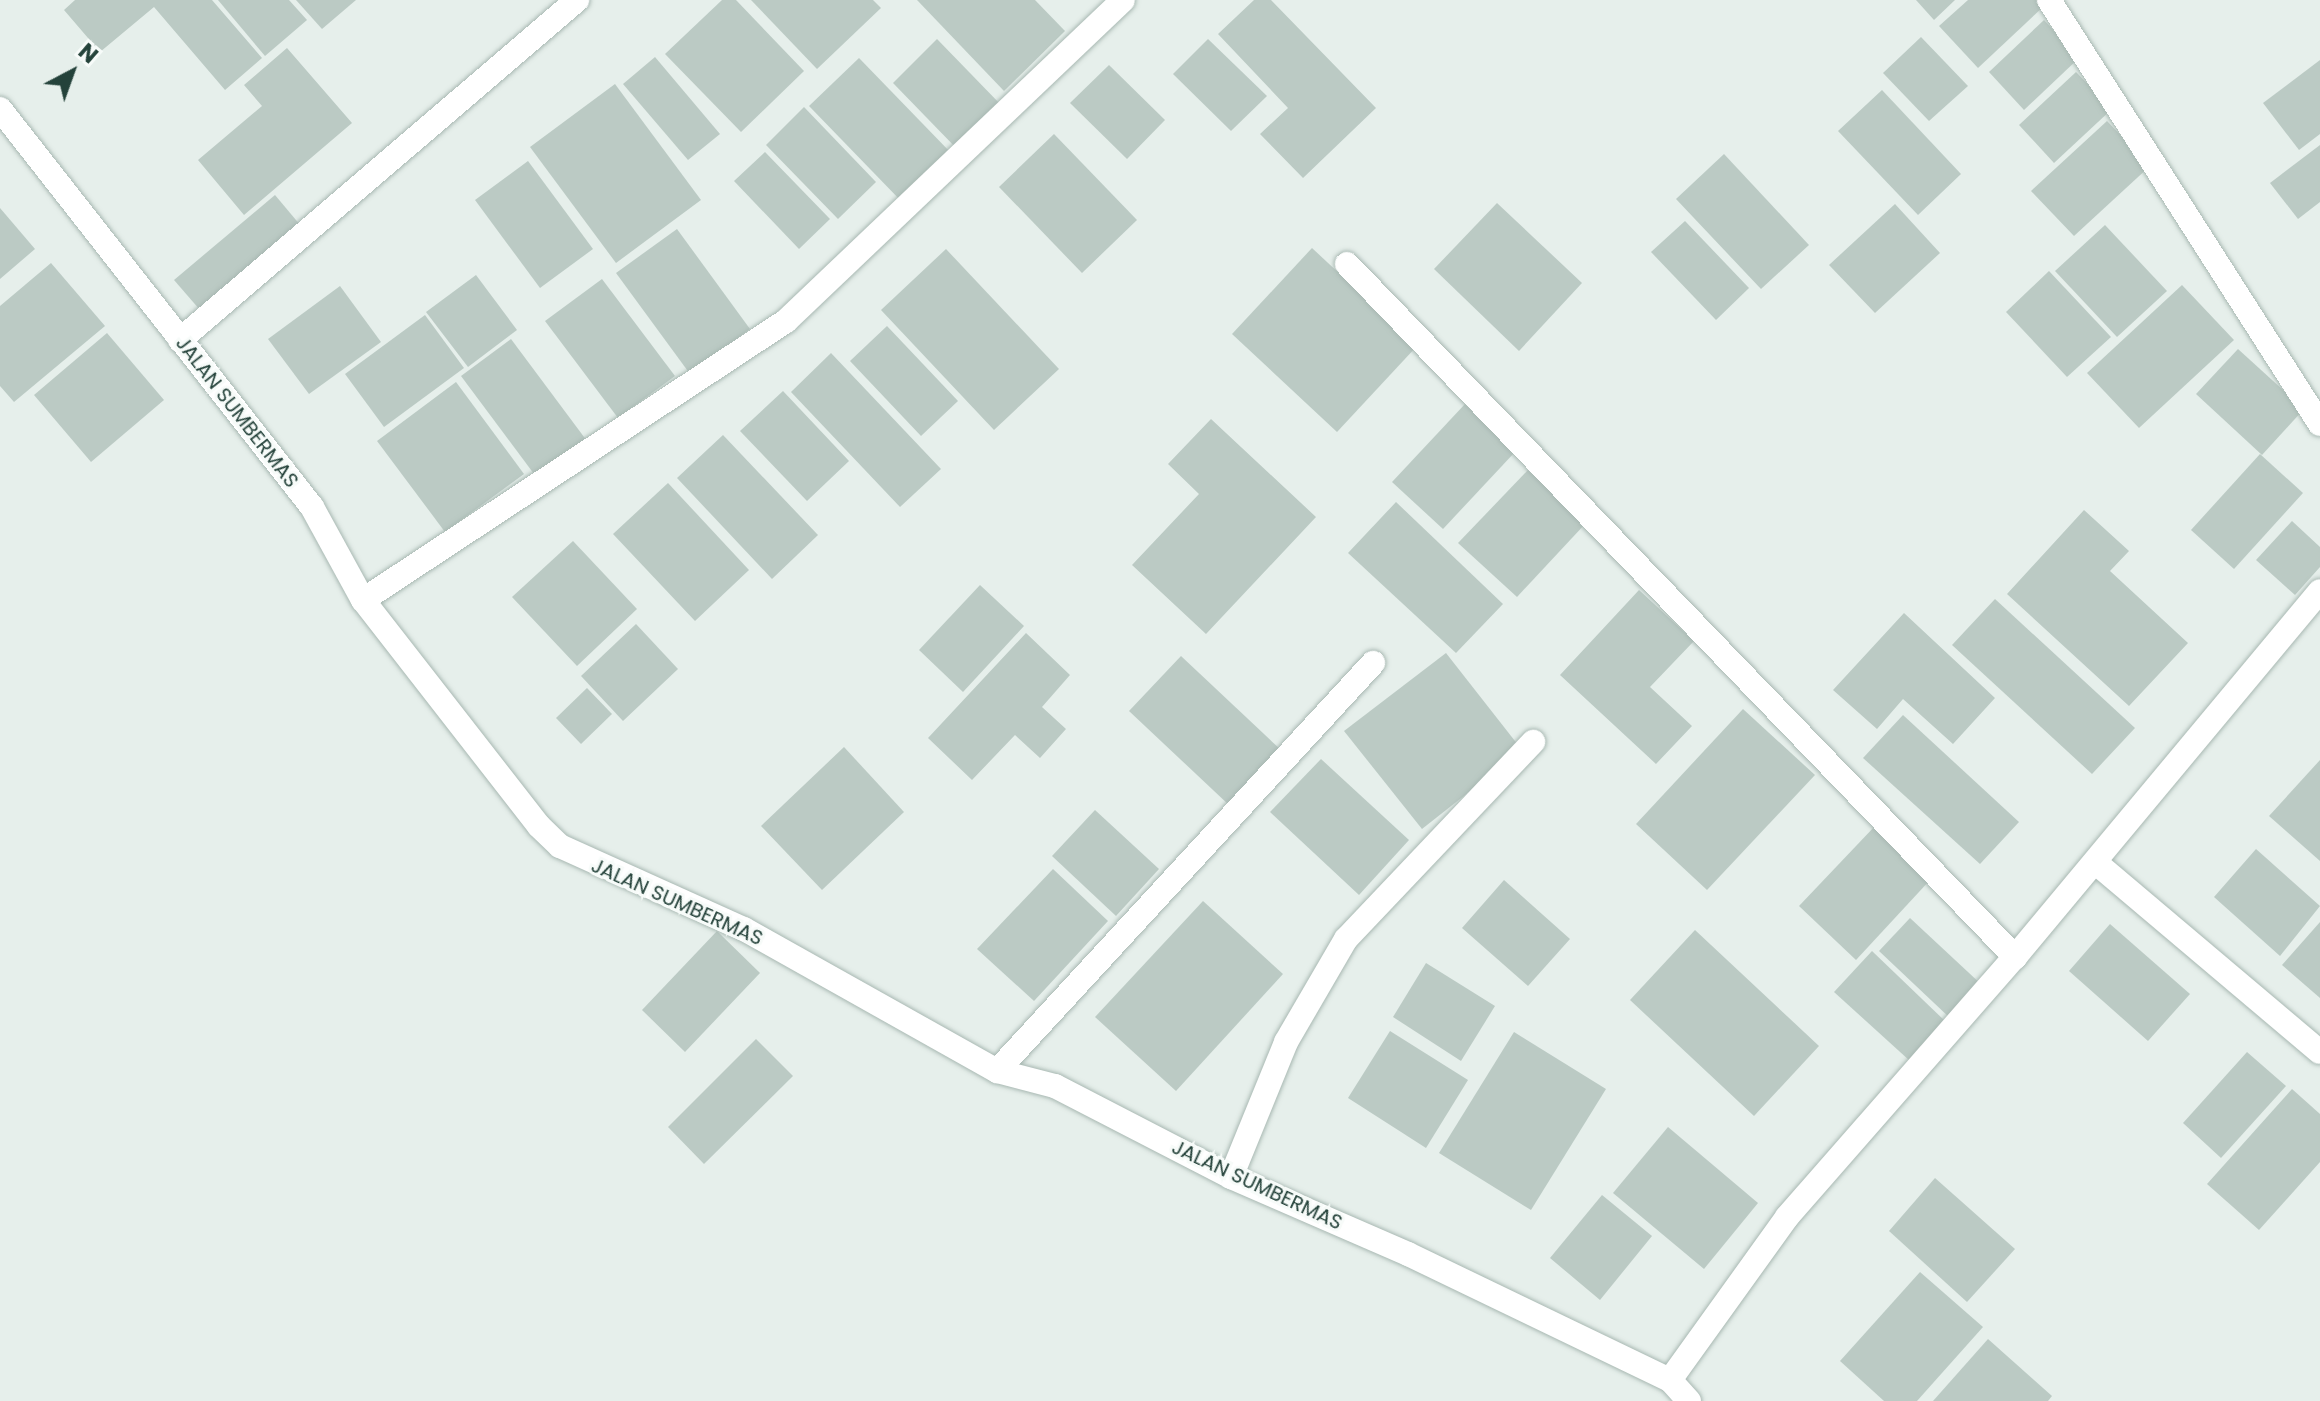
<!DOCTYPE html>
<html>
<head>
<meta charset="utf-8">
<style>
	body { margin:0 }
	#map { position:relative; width:2320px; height:1401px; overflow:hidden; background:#e6efeb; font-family:Poppins,sans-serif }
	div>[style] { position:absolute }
	.building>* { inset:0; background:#bbcac4 }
	.roads { filter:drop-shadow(0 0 2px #a8b8b2) drop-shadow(0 0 2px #a8b8b2) }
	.minor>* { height:24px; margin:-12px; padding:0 12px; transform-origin:12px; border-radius:12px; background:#fff }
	span { translate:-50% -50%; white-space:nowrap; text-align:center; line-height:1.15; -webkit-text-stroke:6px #f7fbf9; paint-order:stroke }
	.street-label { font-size:20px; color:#24423a }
	.north { position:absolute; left:32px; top:32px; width:80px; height:80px; -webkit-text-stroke:6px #f7fbf9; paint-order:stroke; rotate:41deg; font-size:22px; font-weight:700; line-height:32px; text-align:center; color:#24423a }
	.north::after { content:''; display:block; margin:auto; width:28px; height:36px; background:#24423a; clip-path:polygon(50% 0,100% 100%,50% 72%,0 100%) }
</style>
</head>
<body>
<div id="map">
	<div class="building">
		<div style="clip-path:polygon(75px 0,212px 0,262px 58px,225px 90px,154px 7px,100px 52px,64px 10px)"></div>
		<div style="clip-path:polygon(218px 0,289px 0,307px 20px,265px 56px)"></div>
		<div style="clip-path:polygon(296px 0,356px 0,322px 29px)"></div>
		<div style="clip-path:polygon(722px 0,736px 0,804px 71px,741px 132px,665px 54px)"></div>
		<div style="clip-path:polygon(751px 0,873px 0,881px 8px,817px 69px)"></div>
		<div style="clip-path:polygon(917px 0,1035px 0,1065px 31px,1004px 91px)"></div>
		<div style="clip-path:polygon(1254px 0,1271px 0,1376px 108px,1303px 178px,1260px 134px,1288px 108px,1218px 34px)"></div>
		<div style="clip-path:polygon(1916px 0,1955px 0,1934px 20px)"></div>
		<div style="clip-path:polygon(1968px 0,2037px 0,2043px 7px,1978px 68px,1939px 26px)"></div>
		<div style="clip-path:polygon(2044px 20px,2079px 58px,2024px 110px,1989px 72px)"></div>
		<div style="clip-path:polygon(1921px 37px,1968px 86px,1929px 121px,1883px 73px)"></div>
		<div style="clip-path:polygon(937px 39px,1003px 107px,959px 151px,893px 83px)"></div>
		<div style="clip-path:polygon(1208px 39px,1267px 96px,1231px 131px,1173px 74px)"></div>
		<div style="clip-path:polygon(287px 48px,352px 123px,244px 215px,198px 160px,262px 106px,244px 85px)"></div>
		<div style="clip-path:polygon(655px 57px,720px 134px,688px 160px,623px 84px)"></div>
		<div style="clip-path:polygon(859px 58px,952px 154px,902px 202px,809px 106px)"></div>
		<div style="clip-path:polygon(2320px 60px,2320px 134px,2299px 150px,2263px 103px)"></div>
		<div style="clip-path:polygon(1109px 65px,1165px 120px,1127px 159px,1070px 103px)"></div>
		<div style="clip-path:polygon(2076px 72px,2112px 109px,2054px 163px,2019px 125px)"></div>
		<div style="clip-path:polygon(615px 84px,701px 200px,616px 263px,530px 147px)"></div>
		<div style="clip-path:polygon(1882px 90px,1961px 174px,1918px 215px,1838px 131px)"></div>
		<div style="clip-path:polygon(804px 107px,876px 182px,838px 219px,766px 145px)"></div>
		<div style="clip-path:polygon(2107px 121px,2150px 166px,2074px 236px,2031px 191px)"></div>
		<div style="clip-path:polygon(1054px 134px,1137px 220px,1082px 273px,999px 187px)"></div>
		<div style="clip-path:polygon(2320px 145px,2320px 202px,2298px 219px,2270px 183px)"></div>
		<div style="clip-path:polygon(765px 152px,830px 219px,799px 249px,734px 181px)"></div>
		<div style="clip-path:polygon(1724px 154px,1809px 245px,1761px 289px,1676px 199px)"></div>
		<div style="clip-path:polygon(528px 161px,593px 249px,540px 288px,475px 200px)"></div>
		<div style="clip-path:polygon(275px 195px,301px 226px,200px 310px,174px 280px)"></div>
		<div style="clip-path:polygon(1497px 203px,1582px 283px,1519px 351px,1434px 269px)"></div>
		<div style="clip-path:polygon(1895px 204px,1940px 253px,1875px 313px,1829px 265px)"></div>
		<div style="clip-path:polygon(0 208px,35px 249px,0 279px)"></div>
		<div style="clip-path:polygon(1685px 221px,1749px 288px,1716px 320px,1651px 252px)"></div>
		<div style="clip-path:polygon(2105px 225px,2167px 291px,2117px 337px,2055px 271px)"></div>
		<div style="clip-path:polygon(677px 229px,750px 329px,690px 374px,616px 273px)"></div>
		<div style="clip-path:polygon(1312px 248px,1417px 346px,1337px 432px,1232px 334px)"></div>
		<div style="clip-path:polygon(946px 249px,1059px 369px,994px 430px,881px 310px)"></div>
		<div style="clip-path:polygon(51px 263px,105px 326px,14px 402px,0 386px,0 306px)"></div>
		<div style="clip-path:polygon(2049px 271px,2111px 337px,2067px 377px,2006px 312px)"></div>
		<div style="clip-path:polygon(476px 275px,517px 330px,468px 367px,426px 312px)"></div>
		<div style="clip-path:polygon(602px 279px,675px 376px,618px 418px,545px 321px)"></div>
		<div style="clip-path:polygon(2182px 285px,2234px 340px,2139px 428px,2087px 373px)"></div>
		<div style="clip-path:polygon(340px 286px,381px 342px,309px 394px,268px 339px)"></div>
		<div style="clip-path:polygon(425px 315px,464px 368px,384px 427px,345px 374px)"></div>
		<div style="clip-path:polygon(887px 326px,958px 401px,921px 436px,850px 361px)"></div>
		<div style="clip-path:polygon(107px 333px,164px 400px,91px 462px,34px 395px)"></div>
		<div style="clip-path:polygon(511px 339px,587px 441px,537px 478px,461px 376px)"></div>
		<div style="clip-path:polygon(2238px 349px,2304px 409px,2262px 455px,2196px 394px)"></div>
		<div style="clip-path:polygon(831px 353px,941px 469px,900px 507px,791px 392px)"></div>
		<div style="clip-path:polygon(456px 382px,524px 474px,445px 532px,377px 441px)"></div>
		<div style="clip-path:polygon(783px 391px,849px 461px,807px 501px,740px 431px)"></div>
		<div style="clip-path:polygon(1465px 404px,1515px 452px,1443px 529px,1392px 482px)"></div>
		<div style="clip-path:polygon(1211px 419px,1316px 517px,1206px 634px,1132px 565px,1199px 494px,1168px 464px)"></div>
		<div style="clip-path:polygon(723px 435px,818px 535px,772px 579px,677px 478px)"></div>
		<div style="clip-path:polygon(2260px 454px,2303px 493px,2234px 569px,2191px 530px)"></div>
		<div style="clip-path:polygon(1528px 470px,1586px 523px,1517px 597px,1458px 543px)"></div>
		<div style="clip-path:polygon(668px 483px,749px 570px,695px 621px,613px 534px)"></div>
		<div style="clip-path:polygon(1396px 502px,1503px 604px,1456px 653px,1348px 553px)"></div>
		<div style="clip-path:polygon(2084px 510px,2129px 551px,2110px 571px,2188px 643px,2129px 706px,2007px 594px)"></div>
		<div style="clip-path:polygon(2292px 521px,2320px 547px,2320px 567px,2295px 595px,2256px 560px)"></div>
		<div style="clip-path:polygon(573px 541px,637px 609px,577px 666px,512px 597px)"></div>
		<div style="clip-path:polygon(980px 585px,1024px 626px,963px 692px,919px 650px)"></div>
		<div style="clip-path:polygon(1639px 590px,1694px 641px,1650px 687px,1692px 726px,1656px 764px,1560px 675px)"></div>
		<div style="clip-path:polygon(1995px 599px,2135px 728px,2092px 774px,1952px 645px)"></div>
		<div style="clip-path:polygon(1904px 613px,1995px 698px,1953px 744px,1903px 699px,1877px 729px,1833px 690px)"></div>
		<div style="clip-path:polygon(636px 624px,678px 669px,623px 721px,581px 676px)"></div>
		<div style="clip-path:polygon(1026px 633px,1070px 675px,1042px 707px,1066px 729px,1040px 758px,1015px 735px,972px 780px,928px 738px)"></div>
		<div style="clip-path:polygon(1446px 653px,1522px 750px,1422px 829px,1344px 731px)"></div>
		<div style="clip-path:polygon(1181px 656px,1282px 751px,1230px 806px,1129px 711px)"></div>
		<div style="clip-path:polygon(587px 688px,612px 714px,581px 744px,556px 718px)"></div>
		<div style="clip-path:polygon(1743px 709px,1815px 775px,1707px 890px,1636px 824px)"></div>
		<div style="clip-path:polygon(1903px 715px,2019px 822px,1980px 864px,1863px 758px)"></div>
		<div style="clip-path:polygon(844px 747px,904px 812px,822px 890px,761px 826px)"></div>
		<div style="clip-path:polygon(1321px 759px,1409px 840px,1359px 895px,1270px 812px)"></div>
		<div style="clip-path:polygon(2320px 760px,2320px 861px,2269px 816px)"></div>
		<div style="clip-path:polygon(1095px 810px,1159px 869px,1116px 916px,1052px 856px)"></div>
		<div style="clip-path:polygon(1875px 826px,1931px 879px,1856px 960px,1799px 906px)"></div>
		<div style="clip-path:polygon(2256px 849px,2320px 906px,2280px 956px,2214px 897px)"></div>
		<div style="clip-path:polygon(1053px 869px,1108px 921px,1034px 1001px,977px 949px)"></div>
		<div style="clip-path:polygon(1504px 880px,1570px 939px,1528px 986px,1462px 928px)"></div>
		<div style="clip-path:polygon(1203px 901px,1283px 974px,1176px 1091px,1095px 1017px)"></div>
		<div style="clip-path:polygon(1910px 918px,1983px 986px,1951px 1019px,1879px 951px)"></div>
		<div style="clip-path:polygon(2320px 922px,2320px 998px,2282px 965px)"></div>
		<div style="clip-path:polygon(2110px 924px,2190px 994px,2148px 1041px,2069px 971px)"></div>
		<div style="clip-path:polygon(1695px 930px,1819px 1046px,1754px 1116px,1630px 1000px)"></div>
		<div style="clip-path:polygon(717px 931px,760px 973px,685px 1052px,642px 1010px)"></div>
		<div style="clip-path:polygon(1872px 951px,1946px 1022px,1910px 1061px,1834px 992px)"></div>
		<div style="clip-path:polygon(1426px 963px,1495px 1006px,1461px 1061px,1393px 1017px)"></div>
		<div style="clip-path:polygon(1390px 1031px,1468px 1080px,1426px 1148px,1348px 1098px)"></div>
		<div style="clip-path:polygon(1514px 1032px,1606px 1089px,1531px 1210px,1439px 1153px)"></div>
		<div style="clip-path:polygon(756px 1039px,793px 1076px,704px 1164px,668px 1127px)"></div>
		<div style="clip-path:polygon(2247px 1052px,2286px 1086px,2221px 1158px,2183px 1123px)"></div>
		<div style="clip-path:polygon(2292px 1089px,2320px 1114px,2320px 1162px,2259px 1230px,2207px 1184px)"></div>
		<div style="clip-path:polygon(1668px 1127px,1758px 1203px,1704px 1269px,1613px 1193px)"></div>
		<div style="clip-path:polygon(1935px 1178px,2015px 1249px,1967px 1302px,1889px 1231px)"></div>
		<div style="clip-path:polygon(1602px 1195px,1652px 1236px,1600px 1300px,1550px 1258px)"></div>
		<div style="clip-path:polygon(1920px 1272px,1983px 1327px,1917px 1401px,1884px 1401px,1840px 1361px)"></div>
		<div style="clip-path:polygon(1988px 1339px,2052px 1396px,2048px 1401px,1933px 1401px)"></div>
	</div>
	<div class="roads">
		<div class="minor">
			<div style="left:2049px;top:0;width:503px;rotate:57.42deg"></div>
			<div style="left:0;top:109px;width:506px;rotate:51.91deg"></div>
			<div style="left:312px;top:507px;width:106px;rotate:61.3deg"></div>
			<div style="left:363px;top:600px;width:286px;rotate:52.1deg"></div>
			<div style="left:539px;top:826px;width:29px;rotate:44deg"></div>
			<div style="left:560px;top:846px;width:202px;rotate:24.3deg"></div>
			<div style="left:744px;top:929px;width:290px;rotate:29.3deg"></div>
			<div style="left:997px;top:1071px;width:60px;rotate:14.5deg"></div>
			<div style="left:1055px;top:1086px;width:198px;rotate:27.3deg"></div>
			<div style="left:1231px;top:1177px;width:193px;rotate:23.5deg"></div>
			<div style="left:1408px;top:1254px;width:291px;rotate:25.7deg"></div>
			<div style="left:1347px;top:264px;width:963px;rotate:46.05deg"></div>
			<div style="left:180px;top:340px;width:523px;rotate:-40.58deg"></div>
			<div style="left:363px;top:600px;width:507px;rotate:-33.41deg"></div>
			<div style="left:786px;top:321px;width:465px;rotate:-43.6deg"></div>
			<div style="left:2095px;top:862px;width:294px;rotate:40.2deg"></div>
			<div style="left:997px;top:1071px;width:555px;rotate:-47.34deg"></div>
			<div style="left:1231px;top:1177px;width:146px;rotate:-67.8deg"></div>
			<div style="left:1286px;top:1042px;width:119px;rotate:-59.8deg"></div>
			<div style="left:1346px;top:939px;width:272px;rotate:-46.5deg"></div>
			<div style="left:1689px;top:1401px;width:28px;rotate:-132deg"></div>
			<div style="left:1670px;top:1380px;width:201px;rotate:-54.3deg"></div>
			<div style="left:1787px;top:1217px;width:346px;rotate:-48.8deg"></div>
			<div style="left:2015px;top:957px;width:476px;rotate:-50.2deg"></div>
		</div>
	</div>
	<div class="street-label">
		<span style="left:237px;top:412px;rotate:52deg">JALAN SUMBERMAS</span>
		<span style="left:677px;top:902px;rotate:24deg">JALAN SUMBERMAS</span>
		<span style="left:1257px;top:1185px;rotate:25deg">JALAN SUMBERMAS</span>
	</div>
	<div class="north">N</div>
</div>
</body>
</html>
